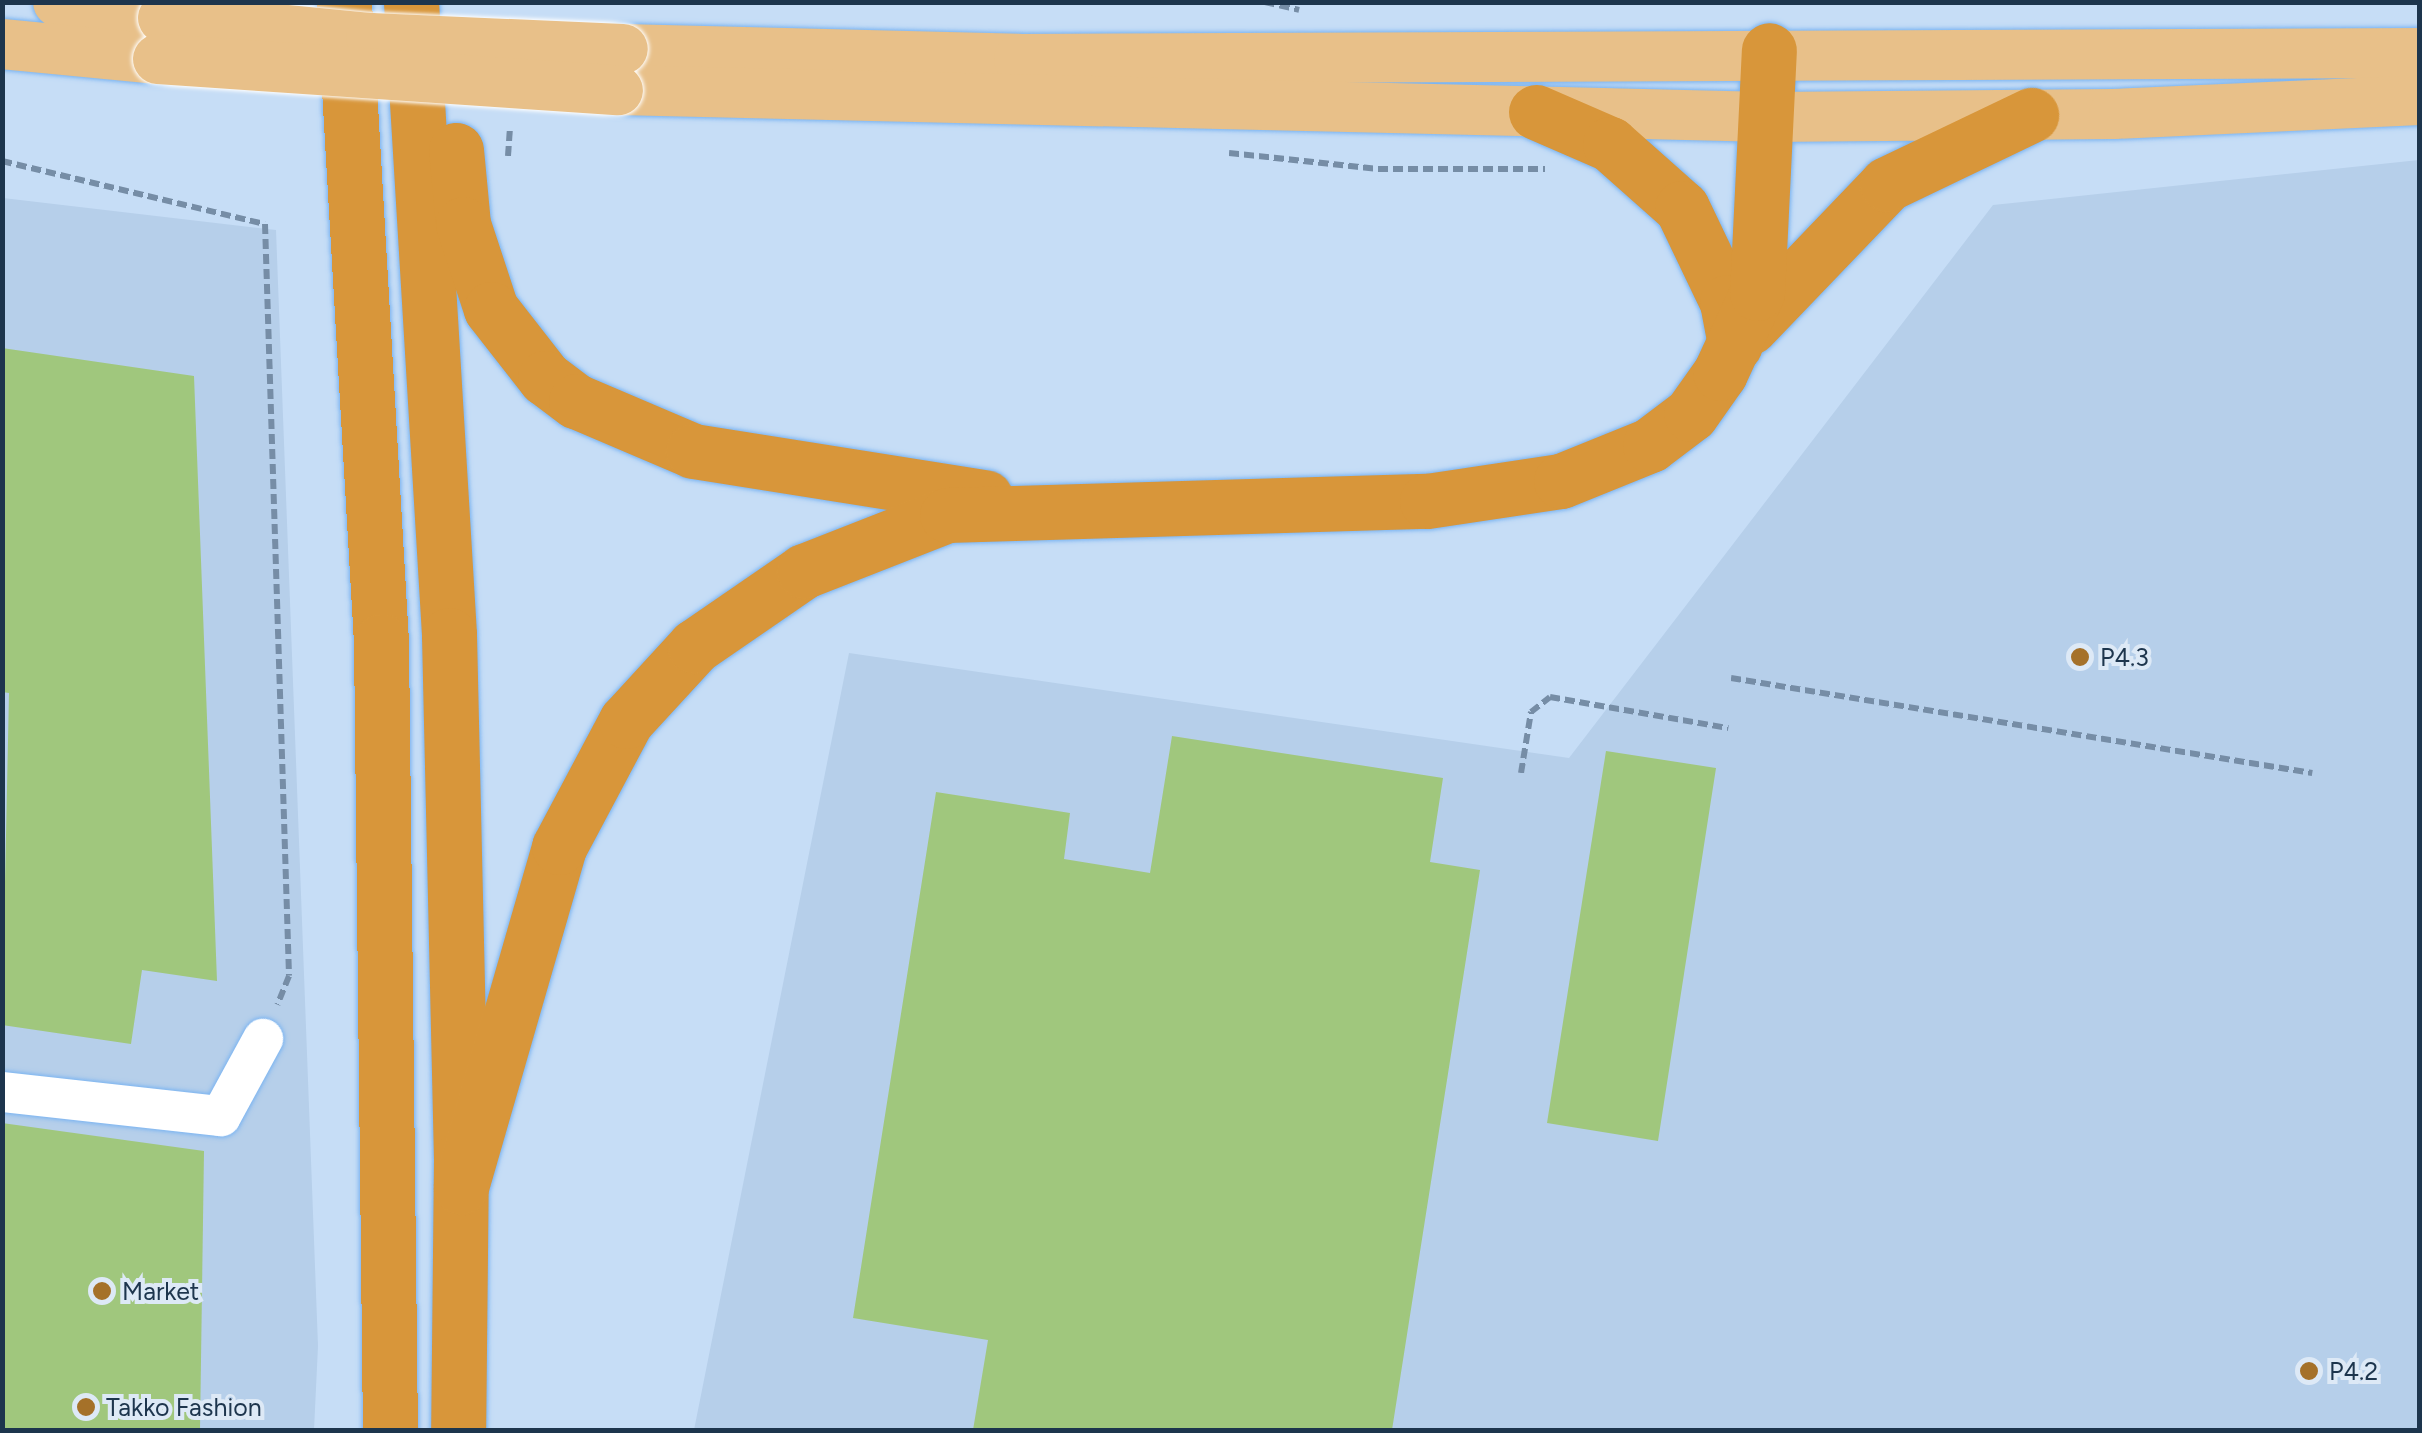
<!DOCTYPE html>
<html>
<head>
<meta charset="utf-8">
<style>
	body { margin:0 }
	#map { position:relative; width:2422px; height:1433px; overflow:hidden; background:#c6ddf6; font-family:Figtree,sans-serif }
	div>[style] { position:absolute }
	.built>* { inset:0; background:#b6cfea }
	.building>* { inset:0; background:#a0c77d }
	.path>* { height:6px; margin-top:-3px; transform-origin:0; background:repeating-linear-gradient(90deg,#768da6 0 10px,transparent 0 15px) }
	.roads { filter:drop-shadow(0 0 2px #7bb4f1) drop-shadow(0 0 2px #7bb4f1) }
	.minor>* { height:40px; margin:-20px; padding:0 20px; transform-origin:20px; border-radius:20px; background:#fff }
	.major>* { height:50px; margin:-25px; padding:0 25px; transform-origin:25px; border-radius:25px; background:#e8c089 }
	.highway>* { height:55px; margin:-27.5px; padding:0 27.5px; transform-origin:27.5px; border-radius:27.5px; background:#d8963a }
	.bridges { filter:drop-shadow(0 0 2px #fff) drop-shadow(0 0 2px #fff) }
	.major-bridge>* { height:50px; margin:-25px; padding:0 25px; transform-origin:25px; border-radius:25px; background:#e8c089 }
	.dots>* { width:28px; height:28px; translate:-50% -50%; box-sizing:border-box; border:5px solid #dde9f6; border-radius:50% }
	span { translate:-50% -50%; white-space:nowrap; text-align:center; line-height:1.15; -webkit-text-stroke:8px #dde9f6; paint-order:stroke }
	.poi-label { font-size:25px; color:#1d354d }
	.left { translate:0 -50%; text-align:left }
	.frame { position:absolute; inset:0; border:5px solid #1d354d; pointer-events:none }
</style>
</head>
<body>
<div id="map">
	<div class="built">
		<div style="clip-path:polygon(2419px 160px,2419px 1430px,694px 1430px,849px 653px,1569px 758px,1993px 205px)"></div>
		<div style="clip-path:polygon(3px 198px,276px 230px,318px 1346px,314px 1430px,3px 1430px)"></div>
	</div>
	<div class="building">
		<div style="clip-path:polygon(2px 348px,194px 376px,217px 981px,142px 970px,131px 1044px,2px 1025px,9px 693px,2px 692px)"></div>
		<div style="clip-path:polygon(1172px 736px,1443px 778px,1430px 862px,1480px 870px,1392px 1430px,973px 1430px,988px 1340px,853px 1318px,936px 792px,1070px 813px,1064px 859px,1150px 873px)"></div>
		<div style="clip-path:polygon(1606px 751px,1716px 768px,1658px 1141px,1547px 1123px)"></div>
		<div style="clip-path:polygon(2px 1123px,204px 1151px,200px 1430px,2px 1430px)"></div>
	</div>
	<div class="path">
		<div style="left:1265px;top:2px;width:35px;rotate:13deg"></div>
		<div style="left:1229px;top:153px;width:150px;rotate:6.1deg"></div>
		<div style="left:1378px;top:169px;width:167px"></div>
		<div style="left:508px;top:156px;width:27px;rotate:-86deg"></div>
		<div style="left:2px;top:161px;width:270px;rotate:13.5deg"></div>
		<div style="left:265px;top:224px;width:752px;rotate:88.17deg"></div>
		<div style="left:289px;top:976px;width:31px;rotate:112deg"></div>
		<div style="left:1731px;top:678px;width:589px;rotate:9.29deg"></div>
		<div style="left:1521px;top:773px;width:62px;rotate:-80.7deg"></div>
		<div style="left:1531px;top:712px;width:24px;rotate:-38deg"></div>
		<div style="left:1550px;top:697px;width:181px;rotate:9.9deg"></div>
	</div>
	<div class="roads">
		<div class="minor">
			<div style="left:2px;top:1092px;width:220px;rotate:6.3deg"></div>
			<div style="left:221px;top:1116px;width:88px;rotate:-61.4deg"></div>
		</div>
		<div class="major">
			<div style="left:58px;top:2px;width:106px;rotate:8.7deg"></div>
			<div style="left:2px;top:44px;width:157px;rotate:5.5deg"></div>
			<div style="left:623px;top:49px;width:396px;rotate:1.4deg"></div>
			<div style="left:1019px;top:59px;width:1401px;rotate:-0.25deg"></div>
			<div style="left:618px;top:90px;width:1150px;rotate:1.34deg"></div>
			<div style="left:1768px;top:117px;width:346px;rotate:-0.5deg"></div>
			<div style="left:2114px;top:114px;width:306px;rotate:-2.6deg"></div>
		</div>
		<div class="highway">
			<div style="left:344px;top:2px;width:640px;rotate:86.69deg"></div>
			<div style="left:381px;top:641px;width:789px;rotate:89.35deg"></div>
			<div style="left:411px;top:2px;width:634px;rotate:86.56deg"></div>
			<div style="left:449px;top:635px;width:523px;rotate:88.69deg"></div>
			<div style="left:461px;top:1158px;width:272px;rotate:90.6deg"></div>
			<div style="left:1536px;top:112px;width:81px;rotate:23.4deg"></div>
			<div style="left:1610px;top:144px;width:96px;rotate:41.6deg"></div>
			<div style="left:1682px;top:208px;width:104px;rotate:64.4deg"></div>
			<div style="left:1727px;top:302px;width:43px;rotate:79.2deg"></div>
			<div style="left:456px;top:150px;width:74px;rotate:84.6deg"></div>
			<div style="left:463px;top:224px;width:89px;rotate:71.8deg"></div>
			<div style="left:491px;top:309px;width:88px;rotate:52deg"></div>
			<div style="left:545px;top:378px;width:39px;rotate:37deg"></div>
			<div style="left:576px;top:401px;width:127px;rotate:23.1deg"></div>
			<div style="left:693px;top:451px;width:296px;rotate:9deg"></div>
			<div style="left:1750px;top:327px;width:198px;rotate:-46.2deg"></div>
			<div style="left:1887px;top:184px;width:160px;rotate:-25.6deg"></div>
			<div style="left:461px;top:1187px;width:354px;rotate:-73.9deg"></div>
			<div style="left:559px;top:847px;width:143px;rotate:-62deg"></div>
			<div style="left:626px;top:721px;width:102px;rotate:-47.4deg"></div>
			<div style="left:695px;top:646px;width:132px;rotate:-34.5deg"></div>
			<div style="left:804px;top:571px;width:154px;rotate:-21.4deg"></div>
			<div style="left:947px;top:515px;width:480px;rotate:-1.7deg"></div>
			<div style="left:1427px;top:501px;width:135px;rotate:-8.5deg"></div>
			<div style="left:1561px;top:481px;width:96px;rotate:-22deg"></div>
			<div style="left:1650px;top:445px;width:51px;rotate:-37.1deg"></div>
			<div style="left:1691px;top:414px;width:50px;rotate:-54.7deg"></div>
			<div style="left:1720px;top:373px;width:88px;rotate:-65.2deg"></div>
			<div style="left:1757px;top:293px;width:243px;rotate:-87.2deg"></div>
		</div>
	</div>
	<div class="bridges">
		<div class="major-bridge">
			<div style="left:163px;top:18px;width:209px;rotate:5.5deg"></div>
			<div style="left:371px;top:38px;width:252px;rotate:2.5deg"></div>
			<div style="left:158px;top:59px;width:461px;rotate:3.9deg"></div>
		</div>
	</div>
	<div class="dots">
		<div style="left:2080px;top:657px;background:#a57129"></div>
		<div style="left:102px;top:1291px;background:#a57129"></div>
		<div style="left:2309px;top:1371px;background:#a57129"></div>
		<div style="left:86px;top:1407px;background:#a57129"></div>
	</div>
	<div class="poi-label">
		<span class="left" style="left:2100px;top:657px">P4.3</span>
		<span class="left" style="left:122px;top:1291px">Market</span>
		<span class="left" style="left:2329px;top:1371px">P4.2</span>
		<span class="left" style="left:106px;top:1407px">Takko Fashion</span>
	</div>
	<div class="frame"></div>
</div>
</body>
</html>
